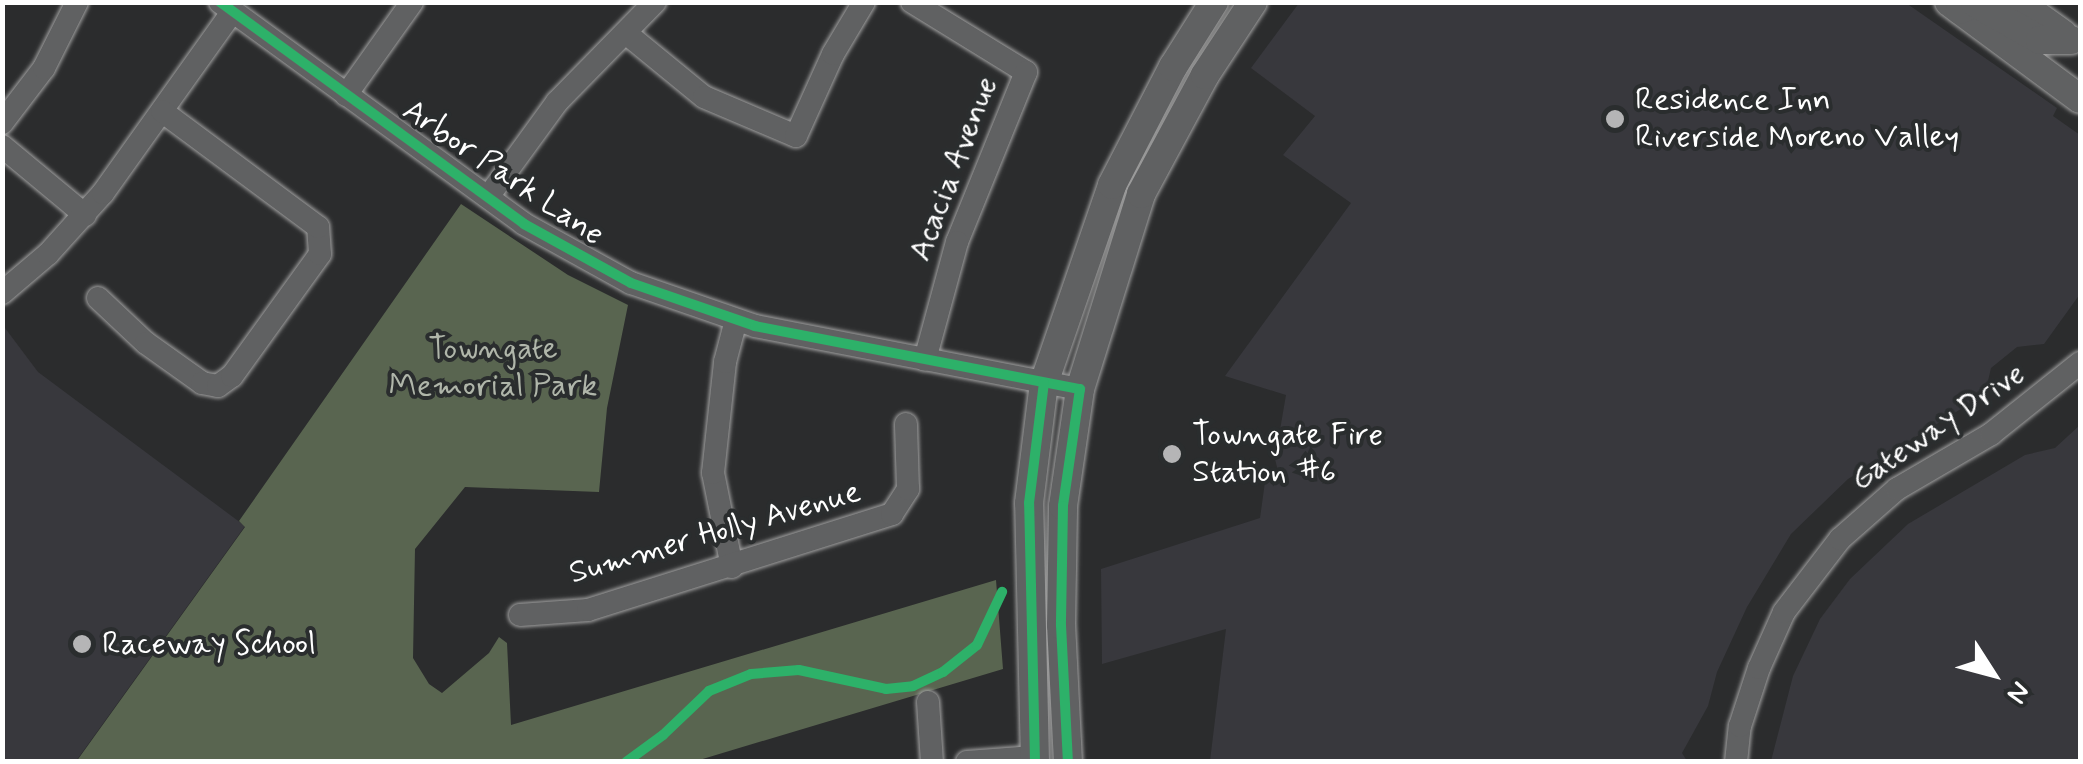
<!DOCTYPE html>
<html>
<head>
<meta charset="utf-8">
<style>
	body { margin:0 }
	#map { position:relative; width:2083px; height:764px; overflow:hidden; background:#2b2c2d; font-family:Mynerve,sans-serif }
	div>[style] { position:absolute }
	.built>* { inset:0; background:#38383d }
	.green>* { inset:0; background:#596550 }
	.roads { filter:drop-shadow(0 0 2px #a0a0a0) drop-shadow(0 0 2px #a0a0a0) }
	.minor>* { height:22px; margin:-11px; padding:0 11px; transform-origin:11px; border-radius:11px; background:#606162 }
	.major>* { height:28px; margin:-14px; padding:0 14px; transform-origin:14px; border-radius:14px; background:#606162 }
	.cycleway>* { height:10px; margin:-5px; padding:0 5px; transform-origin:5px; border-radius:5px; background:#2db169 }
	.dots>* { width:28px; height:28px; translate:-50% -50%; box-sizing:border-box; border:5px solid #2a2d2e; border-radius:50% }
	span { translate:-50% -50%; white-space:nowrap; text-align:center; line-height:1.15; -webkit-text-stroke:8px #2a2d2e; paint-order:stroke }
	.poi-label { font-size:32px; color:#fff }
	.left { translate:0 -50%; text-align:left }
	.street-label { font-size:32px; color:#fff }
	.park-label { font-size:32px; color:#b0b6aa }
	.frame { position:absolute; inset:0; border:5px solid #fff; pointer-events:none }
	.north { position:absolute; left:1943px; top:624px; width:100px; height:100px; -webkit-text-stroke:8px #2a2d2e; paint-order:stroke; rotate:126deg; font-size:28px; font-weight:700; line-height:40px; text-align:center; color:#fff }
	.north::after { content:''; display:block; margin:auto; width:35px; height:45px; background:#fff; clip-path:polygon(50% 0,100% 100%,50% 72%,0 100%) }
</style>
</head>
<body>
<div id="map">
	<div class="built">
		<div style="clip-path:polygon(1299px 3px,1906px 3px,2057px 108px,2053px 116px,2080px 135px,2080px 294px,2044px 344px,2017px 347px,1991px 368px,1985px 394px,1848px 479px,1791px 534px,1747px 607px,1717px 672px,1708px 706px,1682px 753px,1687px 761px,1210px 761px,1226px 629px,1102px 664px,1101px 569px,1260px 518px,1265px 482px,1280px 479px,1275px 459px,1286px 395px,1225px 376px,1351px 203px,1283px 155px,1315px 116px,1251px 68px)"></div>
		<div style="clip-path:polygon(2px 324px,38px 372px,245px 526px,76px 761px,3px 761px)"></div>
		<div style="clip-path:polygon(2080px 425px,2080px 761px,1771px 761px,1793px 676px,1820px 619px,1850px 579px,1908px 524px,2025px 455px,2055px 448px)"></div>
	</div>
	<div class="green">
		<div style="clip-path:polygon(461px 204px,568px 275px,628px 305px,607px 408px,599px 492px,465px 487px,415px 549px,413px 658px,429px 684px,442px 693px,489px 653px,499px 637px,507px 643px,511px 725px,996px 580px,1003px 669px,696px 761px,76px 762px,245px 527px,239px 521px)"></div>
	</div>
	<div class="roads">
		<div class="minor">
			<div style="left:220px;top:2px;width:376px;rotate:36.1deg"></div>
			<div style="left:524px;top:224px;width:122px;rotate:28.9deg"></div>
			<div style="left:631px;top:283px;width:131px;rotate:19.1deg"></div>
			<div style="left:755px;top:326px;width:331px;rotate:11deg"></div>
			<div style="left:912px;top:2px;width:134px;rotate:31.6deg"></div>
			<div style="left:1026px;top:72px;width:183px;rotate:112.1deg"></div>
			<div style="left:957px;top:242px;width:122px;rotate:105.2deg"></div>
			<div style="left:627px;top:34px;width:99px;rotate:39.3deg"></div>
			<div style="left:704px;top:97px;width:100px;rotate:23deg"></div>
			<div style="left:796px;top:136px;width:90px;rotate:-65.7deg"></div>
			<div style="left:833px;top:54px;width:61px;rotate:-59.2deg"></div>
			<div style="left:346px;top:95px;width:114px;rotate:-54.6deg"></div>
			<div style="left:2px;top:123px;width:69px;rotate:-52.6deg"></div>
			<div style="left:44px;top:68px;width:74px;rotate:-63.4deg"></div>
			<div style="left:2px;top:146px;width:108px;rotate:39.7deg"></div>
			<div style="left:488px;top:197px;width:117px;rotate:-54deg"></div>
			<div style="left:557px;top:102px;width:140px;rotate:-45.6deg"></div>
			<div style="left:2px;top:293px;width:60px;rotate:-40.3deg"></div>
			<div style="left:48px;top:254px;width:82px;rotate:-48deg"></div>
			<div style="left:103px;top:193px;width:222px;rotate:-54.5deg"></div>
			<div style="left:98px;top:298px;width:66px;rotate:43.2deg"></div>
			<div style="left:146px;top:343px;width:69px;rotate:35.5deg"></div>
			<div style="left:202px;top:383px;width:16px;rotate:11deg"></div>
			<div style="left:218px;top:386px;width:17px;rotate:-36deg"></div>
			<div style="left:232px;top:376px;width:150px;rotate:-54.2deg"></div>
			<div style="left:320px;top:254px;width:27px;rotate:-94deg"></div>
			<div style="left:318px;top:227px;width:194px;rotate:-143.4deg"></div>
			<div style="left:732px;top:567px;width:96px;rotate:-101.4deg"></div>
			<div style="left:713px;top:473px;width:112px;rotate:-83.8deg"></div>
			<div style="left:725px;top:362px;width:43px;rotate:-75.3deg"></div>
			<div style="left:520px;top:615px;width:68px;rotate:-4.2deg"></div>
			<div style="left:588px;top:610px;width:319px;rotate:-17.5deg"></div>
			<div style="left:892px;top:514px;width:30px;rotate:-57deg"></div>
			<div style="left:908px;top:489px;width:65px;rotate:-91.8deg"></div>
			<div style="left:928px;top:702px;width:60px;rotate:86.2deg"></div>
			<div style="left:967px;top:762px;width:67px;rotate:-4.3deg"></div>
			<div style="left:1736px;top:762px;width:36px;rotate:-84deg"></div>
			<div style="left:1740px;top:726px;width:61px;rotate:-71.9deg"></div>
			<div style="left:1759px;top:668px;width:61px;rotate:-65.9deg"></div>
			<div style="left:1784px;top:612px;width:92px;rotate:-52.5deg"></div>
			<div style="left:1840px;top:539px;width:76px;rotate:-41.3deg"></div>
			<div style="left:1897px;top:489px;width:109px;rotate:-30.3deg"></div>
			<div style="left:1991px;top:434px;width:114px;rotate:-38.6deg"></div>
		</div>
		<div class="major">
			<div style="left:1949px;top:2px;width:163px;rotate:36.5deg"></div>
			<div style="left:2018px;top:2px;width:55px;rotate:35.4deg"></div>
			<div style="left:1960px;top:10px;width:17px;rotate:-25deg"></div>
			<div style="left:1975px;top:3px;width:75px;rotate:29.6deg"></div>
			<div style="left:2040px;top:40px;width:31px"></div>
			<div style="left:1035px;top:762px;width:259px;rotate:-91.3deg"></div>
			<div style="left:1029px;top:503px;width:121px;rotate:-82.9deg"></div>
			<div style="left:1044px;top:383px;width:209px;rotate:-71deg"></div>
			<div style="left:1112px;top:185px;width:133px;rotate:-62.7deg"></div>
			<div style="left:1173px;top:67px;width:77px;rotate:-57.8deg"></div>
			<div style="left:1068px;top:762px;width:137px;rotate:-92.9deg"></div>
			<div style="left:1061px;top:625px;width:119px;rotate:-89deg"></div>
			<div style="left:1063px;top:506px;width:118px;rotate:-81.7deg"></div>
			<div style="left:1080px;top:389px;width:204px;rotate:-72.6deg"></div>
			<div style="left:1141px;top:194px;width:135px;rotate:-61.7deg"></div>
			<div style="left:1205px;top:75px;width:87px;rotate:-56.7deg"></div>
		</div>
	</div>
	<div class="cycleway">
		<div style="left:220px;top:2px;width:376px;rotate:36.1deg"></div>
		<div style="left:524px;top:224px;width:122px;rotate:28.9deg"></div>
		<div style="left:631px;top:283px;width:131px;rotate:19.1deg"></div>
		<div style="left:755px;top:326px;width:331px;rotate:11deg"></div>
		<div style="left:1080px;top:389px;width:118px;rotate:98.3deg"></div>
		<div style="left:1063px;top:506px;width:119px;rotate:91deg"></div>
		<div style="left:1061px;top:625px;width:137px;rotate:87.1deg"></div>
		<div style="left:626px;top:762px;width:46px;rotate:-36.1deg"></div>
		<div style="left:663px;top:735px;width:64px;rotate:-43.7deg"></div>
		<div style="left:709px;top:691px;width:45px;rotate:-22deg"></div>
		<div style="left:751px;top:674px;width:48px;rotate:-4.8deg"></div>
		<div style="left:799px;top:670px;width:89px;rotate:12.3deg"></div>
		<div style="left:886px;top:689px;width:27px;rotate:-6deg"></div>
		<div style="left:913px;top:686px;width:33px;rotate:-25deg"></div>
		<div style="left:943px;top:672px;width:43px;rotate:-38.5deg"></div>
		<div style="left:977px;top:645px;width:59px;rotate:-64.7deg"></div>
		<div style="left:1035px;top:762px;width:259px;rotate:-91.3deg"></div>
		<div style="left:1029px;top:503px;width:121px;rotate:-82.9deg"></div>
	</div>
	<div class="dots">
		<div style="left:1615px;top:119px;background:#b5b5b6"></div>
		<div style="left:1172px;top:454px;background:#b5b5b6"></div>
		<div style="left:82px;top:644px;background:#b5b5b6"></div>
	</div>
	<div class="poi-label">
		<span class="left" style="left:1635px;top:119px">Residence Inn<br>Riverside Moreno Valley</span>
		<span class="left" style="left:1192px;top:454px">Towngate Fire<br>Station #6</span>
		<span class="left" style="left:102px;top:644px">Raceway School</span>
	</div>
	<div class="street-label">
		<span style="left:954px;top:169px;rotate:-69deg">Acacia Avenue</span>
		<span style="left:503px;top:173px;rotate:34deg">Arbor Park Lane</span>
		<span style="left:1938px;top:427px;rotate:-34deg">Gateway Drive</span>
		<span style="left:715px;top:533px;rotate:-16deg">Summer Holly Avenue</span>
	</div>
	<div class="park-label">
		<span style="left:493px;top:368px">Towngate<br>Memorial Park</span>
	</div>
	<div class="frame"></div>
	<div class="north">N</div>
</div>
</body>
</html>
